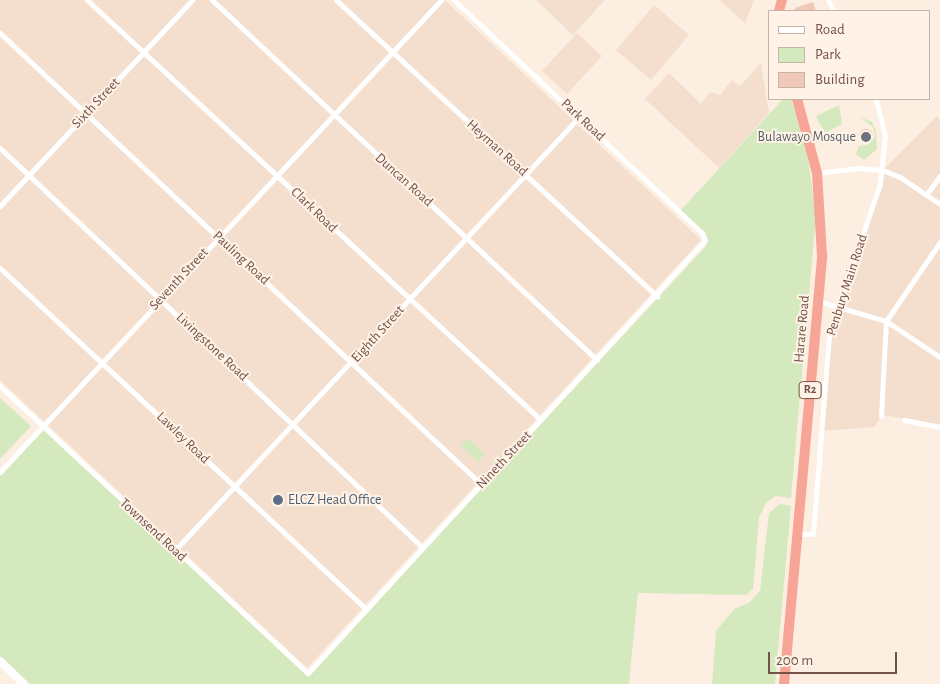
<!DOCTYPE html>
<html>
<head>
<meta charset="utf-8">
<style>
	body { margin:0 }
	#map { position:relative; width:940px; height:684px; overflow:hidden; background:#fceee0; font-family:"Alegreya Sans",sans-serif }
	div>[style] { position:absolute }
	.residential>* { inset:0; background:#f4dfcf }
	.green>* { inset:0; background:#d5e9bf }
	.building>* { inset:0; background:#f2c9b8 }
	.round { border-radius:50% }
	.street>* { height:5px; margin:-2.5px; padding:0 2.5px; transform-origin:2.5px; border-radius:2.5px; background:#fff }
	.secondary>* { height:8px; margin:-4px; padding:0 4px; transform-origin:4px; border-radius:4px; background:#fff }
	.highway>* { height:10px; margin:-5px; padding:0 5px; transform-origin:5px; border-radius:5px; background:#f7a597 }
	.dots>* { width:14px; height:14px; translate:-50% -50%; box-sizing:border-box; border:2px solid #fff3e7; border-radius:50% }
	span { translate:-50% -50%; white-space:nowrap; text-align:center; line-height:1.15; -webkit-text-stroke:4px #fff3e7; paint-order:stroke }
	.shield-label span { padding:1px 4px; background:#fff3e7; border:1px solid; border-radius:4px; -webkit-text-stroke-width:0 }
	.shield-label { font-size:12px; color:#735248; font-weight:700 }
	.street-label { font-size:14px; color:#735248 }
	.worship-label { font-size:14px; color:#5b616d }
	.right { translate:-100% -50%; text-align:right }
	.service-label { font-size:14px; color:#4e5e75 }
	.left { translate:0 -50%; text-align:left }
	.legend { position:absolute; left:768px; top:10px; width:162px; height:90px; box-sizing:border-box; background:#fff3e7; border:1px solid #c7b3a7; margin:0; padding:6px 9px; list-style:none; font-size:15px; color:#735248 }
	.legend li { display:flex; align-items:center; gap:10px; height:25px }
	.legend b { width:25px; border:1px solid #c7b3a7 }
	.scale { position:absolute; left:768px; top:652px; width:129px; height:22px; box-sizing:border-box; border:2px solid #735248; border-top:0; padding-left:6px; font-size:15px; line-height:18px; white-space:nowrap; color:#735248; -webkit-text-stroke:4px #fff3e7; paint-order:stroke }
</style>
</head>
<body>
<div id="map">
	<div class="residential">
		<div style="clip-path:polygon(0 0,445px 0,701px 240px,307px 668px,0 380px)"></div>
		<div style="clip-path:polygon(536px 0,605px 0,573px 35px)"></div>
		<div style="clip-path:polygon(719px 0,754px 0,745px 23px)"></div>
		<div style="clip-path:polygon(654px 5px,689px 35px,651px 80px,616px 50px)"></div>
		<div style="clip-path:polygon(577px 33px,602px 56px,567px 94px,542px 71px)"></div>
		<div style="clip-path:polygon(761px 63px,769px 113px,719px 168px,645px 99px,669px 73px,701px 104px,710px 92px,720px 95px,732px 80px,740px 86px)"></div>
		<div style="clip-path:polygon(937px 116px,940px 120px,940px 425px,883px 415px,874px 427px,822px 431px,829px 334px,882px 171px)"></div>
	</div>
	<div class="green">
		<div style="clip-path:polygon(783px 99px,791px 99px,797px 117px,808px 159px,816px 215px,791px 498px,775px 496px,766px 503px,759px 518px,753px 589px,746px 595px,638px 593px,629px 684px,30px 684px,0 657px,0 472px,43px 427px,307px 676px,707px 245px,706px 234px,681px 210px)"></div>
		<div style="clip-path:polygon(839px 105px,842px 124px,825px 133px,816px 116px)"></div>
		<div style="clip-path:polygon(860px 117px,872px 122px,876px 131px,877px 149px,864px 160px,856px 154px,859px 146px,868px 145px,875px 136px,873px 127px)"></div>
		<div style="clip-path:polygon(0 398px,31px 426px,0 459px)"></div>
		<div style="clip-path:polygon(468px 438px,485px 454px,478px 462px,461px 446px)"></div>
		<div style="clip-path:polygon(780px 504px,791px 506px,775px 684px,712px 684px,716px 631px,734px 609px,749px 603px,760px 591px,769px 513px)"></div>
	</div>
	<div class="building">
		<div style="clip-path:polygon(813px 2px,816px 11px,796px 11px,795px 8px)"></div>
		<div class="round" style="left:859px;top:129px;width:14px;height:14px"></div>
	</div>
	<div class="street">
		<div style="left:87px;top:0;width:618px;rotate:42.77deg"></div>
		<div style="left:212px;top:0;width:527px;rotate:43.08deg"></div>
		<div style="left:336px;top:0;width:437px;rotate:42.7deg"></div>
		<div style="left:828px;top:0;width:13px;rotate:61deg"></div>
		<div style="left:0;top:33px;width:659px;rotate:43.16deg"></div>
		<div style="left:0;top:148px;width:581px;rotate:43.4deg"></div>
		<div style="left:817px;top:173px;width:41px;rotate:-7deg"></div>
		<div style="left:858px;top:168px;width:24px;rotate:5deg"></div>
		<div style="left:882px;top:170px;width:19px;rotate:21deg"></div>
		<div style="left:900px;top:177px;width:48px;rotate:34deg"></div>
		<div style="left:926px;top:195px;width:24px;rotate:-54deg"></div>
		<div style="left:0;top:206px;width:282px;rotate:-47deg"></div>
		<div style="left:0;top:268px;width:500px;rotate:42.97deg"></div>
		<div style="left:818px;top:301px;width:71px;rotate:16.4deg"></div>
		<div style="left:886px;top:321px;width:65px;rotate:33.7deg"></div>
		<div style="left:0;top:386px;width:421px;rotate:43deg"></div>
		<div style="left:308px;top:673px;width:587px;rotate:-47.48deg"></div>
		<div style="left:705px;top:240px;width:8px;rotate:-113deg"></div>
		<div style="left:702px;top:233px;width:340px;rotate:-136.8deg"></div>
		<div style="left:881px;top:416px;width:95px;rotate:-87deg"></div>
		<div style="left:886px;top:321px;width:96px;rotate:-55.6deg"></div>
		<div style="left:904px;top:420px;width:37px;rotate:11deg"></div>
		<div style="left:0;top:472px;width:646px;rotate:-46.94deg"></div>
		<div style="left:798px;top:534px;width:15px"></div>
		<div style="left:813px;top:534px;width:201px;rotate:-85.4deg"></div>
		<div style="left:829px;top:334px;width:159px;rotate:-71.3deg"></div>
		<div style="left:880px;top:183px;width:47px;rotate:-83.9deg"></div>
		<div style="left:885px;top:136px;width:38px;rotate:-104deg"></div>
		<div style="left:175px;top:550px;width:594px;rotate:-46.98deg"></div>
	</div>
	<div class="secondary">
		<div style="left:0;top:661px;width:33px;rotate:44deg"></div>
	</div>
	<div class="highway">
		<div style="left:779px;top:11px;width:11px;rotate:-75deg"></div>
		<div style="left:784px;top:684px;width:430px;rotate:-84.9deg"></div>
		<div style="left:822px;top:256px;width:83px;rotate:-93.4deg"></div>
		<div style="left:817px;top:173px;width:77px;rotate:-105.1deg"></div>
	</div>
	<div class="dots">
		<div style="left:866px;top:137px;background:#6b7280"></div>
		<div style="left:278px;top:500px;background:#5c6f8a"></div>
	</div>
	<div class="shield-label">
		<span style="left:810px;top:390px">R2</span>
	</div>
	<div class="street-label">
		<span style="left:96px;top:103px;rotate:-47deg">Sixth Street</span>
		<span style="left:583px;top:120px;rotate:43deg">Park Road</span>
		<span style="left:497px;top:148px;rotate:42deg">Heyman Road</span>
		<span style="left:404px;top:180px;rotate:42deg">Duncan Road</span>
		<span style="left:314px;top:210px;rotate:44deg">Clark Road</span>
		<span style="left:241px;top:258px;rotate:43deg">Pauling Road</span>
		<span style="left:179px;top:279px;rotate:-47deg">Seventh Street</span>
		<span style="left:847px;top:285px;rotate:-72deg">Penbury Main Road</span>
		<span style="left:802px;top:329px;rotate:-85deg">Harare Road</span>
		<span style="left:378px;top:334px;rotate:-48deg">Eighth Street</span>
		<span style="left:212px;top:347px;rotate:43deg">Livingstone Road</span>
		<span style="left:183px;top:438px;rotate:44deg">Lawley Road</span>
		<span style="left:504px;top:460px;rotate:-47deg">Nineth Street</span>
		<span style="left:153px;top:530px;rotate:43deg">Townsend Road</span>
	</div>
	<div class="worship-label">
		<span class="right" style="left:856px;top:137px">Bulawayo Mosque</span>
	</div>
	<div class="service-label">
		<span class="left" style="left:288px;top:500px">ELCZ Head Office</span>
	</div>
	<ul class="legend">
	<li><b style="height:6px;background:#fff"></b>Road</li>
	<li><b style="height:14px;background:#d5e9bf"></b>Park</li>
	<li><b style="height:14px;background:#f2c9b8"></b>Building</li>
	</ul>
	<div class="scale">200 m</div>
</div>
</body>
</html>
